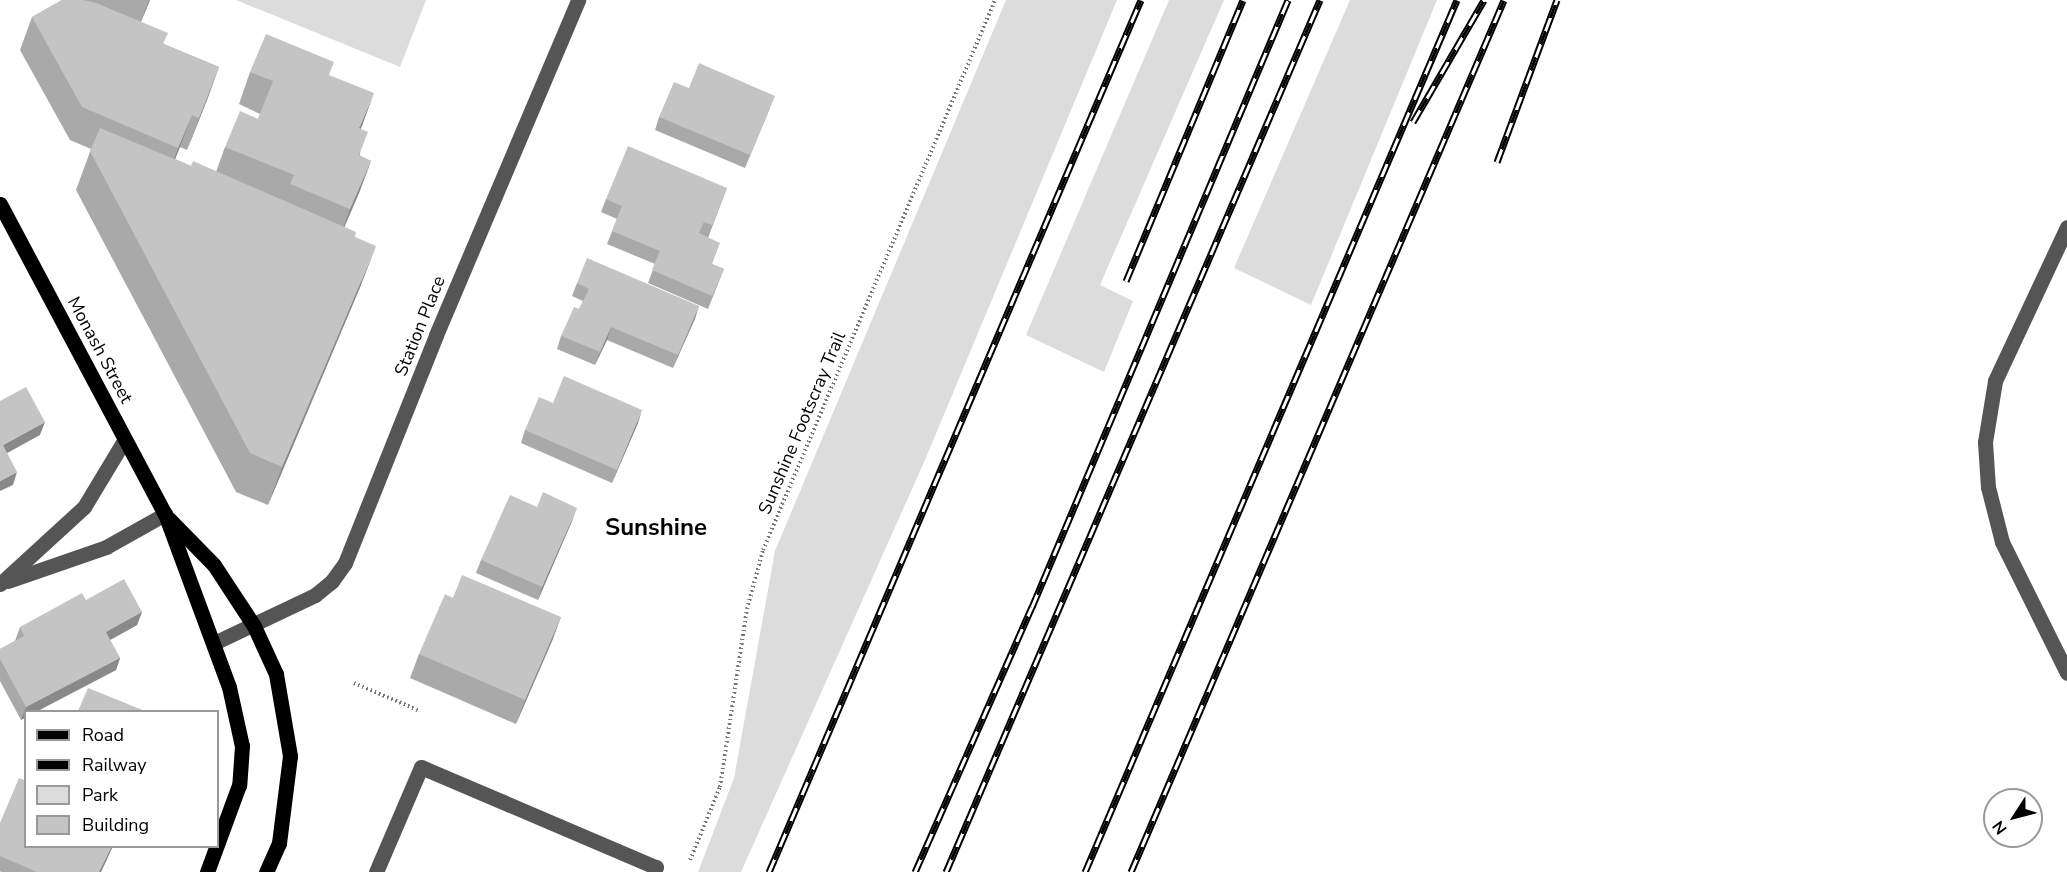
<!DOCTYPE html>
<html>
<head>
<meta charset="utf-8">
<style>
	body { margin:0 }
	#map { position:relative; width:2067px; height:872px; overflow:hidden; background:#fff; font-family:"Nunito Sans",sans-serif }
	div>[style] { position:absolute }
	.green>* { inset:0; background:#dcdcdc }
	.path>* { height:4px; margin-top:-2px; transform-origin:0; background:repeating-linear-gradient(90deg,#777 0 1.5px,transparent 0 4.5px) }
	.minor>* { height:15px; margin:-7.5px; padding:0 7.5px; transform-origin:7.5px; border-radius:7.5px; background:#555 }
	.major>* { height:15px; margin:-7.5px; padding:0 7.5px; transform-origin:7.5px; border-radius:7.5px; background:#000 }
	.rail>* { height:7px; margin-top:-3.5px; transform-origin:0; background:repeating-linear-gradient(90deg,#fff 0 14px,#000 0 28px); box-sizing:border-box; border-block:2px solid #000 }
	.wall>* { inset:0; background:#a9a9a9 }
	.shaded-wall>* { inset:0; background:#898989 }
	.building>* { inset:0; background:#c4c4c4 }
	span { translate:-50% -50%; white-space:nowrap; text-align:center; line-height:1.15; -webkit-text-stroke:6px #fff; paint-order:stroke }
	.street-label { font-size:18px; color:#000 }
	.district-label { font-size:24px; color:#000; font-weight:700 }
	.legend { position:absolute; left:24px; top:710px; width:195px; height:138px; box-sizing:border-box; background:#fff; border:2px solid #999; margin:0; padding:8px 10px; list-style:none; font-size:18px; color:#000 }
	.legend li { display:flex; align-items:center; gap:12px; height:30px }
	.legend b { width:30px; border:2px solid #999 }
	.north { position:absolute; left:1983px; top:788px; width:60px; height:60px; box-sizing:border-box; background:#fff; border:2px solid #999; border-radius:50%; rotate:234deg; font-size:16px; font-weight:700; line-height:24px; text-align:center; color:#000 }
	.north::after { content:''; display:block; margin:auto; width:21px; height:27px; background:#000; clip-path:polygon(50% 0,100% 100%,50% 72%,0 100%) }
</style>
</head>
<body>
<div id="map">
	<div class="green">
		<div style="clip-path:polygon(236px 0,426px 0,400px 67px)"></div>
		<div style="clip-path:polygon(1006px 0,1117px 0,925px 460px,741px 872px,698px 872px,734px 778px,775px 551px)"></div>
		<div style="clip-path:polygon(1169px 0,1224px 0,1100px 285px,1133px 301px,1104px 372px,1026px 335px)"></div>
		<div style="clip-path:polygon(1350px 0,1437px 0,1311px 305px,1234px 268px)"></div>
	</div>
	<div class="path">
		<div style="left:354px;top:683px;width:72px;rotate:23deg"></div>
		<div style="left:690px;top:860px;width:79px;rotate:-67.7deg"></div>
		<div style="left:720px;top:787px;width:180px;rotate:-81.4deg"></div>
		<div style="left:747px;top:609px;width:61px;rotate:-74.8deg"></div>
		<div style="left:763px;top:550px;width:597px;rotate:-67.13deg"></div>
	</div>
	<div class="minor">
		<div style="left:2067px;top:227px;width:170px;rotate:115.1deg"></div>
		<div style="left:1995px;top:381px;width:62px;rotate:99.3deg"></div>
		<div style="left:1985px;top:442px;width:45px;rotate:86.2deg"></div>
		<div style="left:1988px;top:487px;width:57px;rotate:75.7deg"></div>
		<div style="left:2002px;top:542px;width:146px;rotate:63.6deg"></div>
		<div style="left:8px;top:581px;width:104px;rotate:-19.1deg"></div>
		<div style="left:106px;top:547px;width:68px;rotate:-29.2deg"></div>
		<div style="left:0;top:584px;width:114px;rotate:-42.5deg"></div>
		<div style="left:84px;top:507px;width:79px;rotate:-58.9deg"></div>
		<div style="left:214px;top:643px;width:112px;rotate:-25.4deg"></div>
		<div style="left:315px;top:595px;width:22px;rotate:-39deg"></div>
		<div style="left:332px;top:581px;width:22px;rotate:-54deg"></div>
		<div style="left:345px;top:563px;width:245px;rotate:-68.2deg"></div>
		<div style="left:436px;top:335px;width:364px;rotate:-67deg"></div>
		<div style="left:376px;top:872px;width:114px;rotate:-66.8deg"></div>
		<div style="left:421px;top:767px;width:255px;rotate:23.1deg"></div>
		<div style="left:656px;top:867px;width:5px;rotate:112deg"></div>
	</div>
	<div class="major">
		<div style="left:0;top:204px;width:351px;rotate:62deg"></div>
		<div style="left:165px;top:514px;width:184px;rotate:69.7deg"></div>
		<div style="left:229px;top:687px;width:60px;rotate:77.6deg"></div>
		<div style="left:242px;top:746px;width:39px;rotate:94deg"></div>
		<div style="left:239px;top:785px;width:93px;rotate:110.2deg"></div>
		<div style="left:169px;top:519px;width:64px;rotate:45.6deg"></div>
		<div style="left:214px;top:565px;width:73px;rotate:56.7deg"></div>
		<div style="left:254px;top:626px;width:53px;rotate:65.4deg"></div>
		<div style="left:276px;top:674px;width:83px;rotate:80.3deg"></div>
		<div style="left:290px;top:756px;width:88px;rotate:97.2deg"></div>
		<div style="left:279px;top:843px;width:32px;rotate:114deg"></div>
	</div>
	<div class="rail">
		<div style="left:1413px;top:122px;width:141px;rotate:-59.8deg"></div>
		<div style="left:1497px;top:162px;width:173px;rotate:-69.7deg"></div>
		<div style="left:1126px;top:281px;width:304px;rotate:-67.4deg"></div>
		<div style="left:769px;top:872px;width:948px;rotate:-66.9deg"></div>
		<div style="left:915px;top:872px;width:290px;rotate:-66.2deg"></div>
		<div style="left:1032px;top:607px;width:659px;rotate:-67.13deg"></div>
		<div style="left:946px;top:872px;width:949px;rotate:-66.79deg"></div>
		<div style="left:1085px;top:872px;width:948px;rotate:-66.9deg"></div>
		<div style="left:1131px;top:872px;width:948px;rotate:-66.84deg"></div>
	</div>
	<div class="wall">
		<div style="clip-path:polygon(62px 0,150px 0,141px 22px,164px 44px,219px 67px,207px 100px,187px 150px,180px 147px,175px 159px,191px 166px,216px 172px,225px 147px,258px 119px,260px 114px,239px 104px,250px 72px,329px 75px,361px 129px,360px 156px,371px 161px,359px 193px,344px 227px,355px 237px,361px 285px,268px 505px,236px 492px,76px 190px,91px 149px,70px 140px,20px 50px,32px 17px)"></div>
		<div style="clip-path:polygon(689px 88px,770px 108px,745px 168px,655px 130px,659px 117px)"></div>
		<div style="clip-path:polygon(727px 188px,708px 238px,712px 264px,724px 269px,708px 309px,648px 283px,655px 264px,607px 244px,617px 219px,601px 212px,606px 199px)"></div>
		<div style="clip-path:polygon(577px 283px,699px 306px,673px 368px,607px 340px,595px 365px,557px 349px,561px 336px,579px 309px,583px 301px,572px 296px)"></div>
		<div style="clip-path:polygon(553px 403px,638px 423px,612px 483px,521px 443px,525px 430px)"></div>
		<div style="clip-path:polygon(537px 507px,572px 521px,538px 600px,476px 573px,481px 560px)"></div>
		<div style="clip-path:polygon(86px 600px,142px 612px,137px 625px,110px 640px,120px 658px,116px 670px,21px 720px,0 681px,0 649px,15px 641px,20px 627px)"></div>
		<div style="clip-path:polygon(561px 617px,552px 641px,516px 724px,410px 678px,419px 654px)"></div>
		<div style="clip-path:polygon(0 823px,26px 846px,113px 846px,101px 872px,1px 872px,0 871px)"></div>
	</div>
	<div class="shaded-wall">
		<div style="clip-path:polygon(149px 0,150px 0,139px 26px)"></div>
		<div style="clip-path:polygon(219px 67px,207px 100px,187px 150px,199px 118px)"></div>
		<div style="clip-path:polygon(374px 93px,362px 126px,347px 161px,359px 128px)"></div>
		<div style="clip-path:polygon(192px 115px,180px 147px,166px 181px,178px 148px)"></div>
		<div style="clip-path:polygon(371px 161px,359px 193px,338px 242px,350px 209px)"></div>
		<div style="clip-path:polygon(376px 246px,361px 285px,268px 505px,282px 467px)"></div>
		<div style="clip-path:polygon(699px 306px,695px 319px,673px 368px,678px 355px)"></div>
		<div style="clip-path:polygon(611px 327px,607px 340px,595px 365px,600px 352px)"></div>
		<div style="clip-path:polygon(642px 410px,638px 423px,612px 483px,617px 470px)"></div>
		<div style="clip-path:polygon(45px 422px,40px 435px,0 457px,3px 445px)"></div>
		<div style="clip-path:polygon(17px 472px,13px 485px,0 491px,0 481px)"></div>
		<div style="clip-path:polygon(577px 508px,572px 521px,538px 600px,542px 587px)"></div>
		<div style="clip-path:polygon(142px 612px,137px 625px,101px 645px,106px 632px)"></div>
		<div style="clip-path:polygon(561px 617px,552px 641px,516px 724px,525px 700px)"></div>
		<div style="clip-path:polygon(120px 658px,116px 670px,37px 711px,26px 711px,26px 717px,21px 720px,26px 707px)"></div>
		<div style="clip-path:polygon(112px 846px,113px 846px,101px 872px,99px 872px)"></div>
	</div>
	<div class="building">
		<div style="clip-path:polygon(62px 0,83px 0,96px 3px,168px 33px,163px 44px,219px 67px,199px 118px,192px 115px,178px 148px,82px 107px,32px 17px)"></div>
		<div style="clip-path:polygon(266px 34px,334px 62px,329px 75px,374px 93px,359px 128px,368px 132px,359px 155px,371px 161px,350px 209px,290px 184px,294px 175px,225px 147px,240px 111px,258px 119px,273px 81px,250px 72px)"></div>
		<div style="clip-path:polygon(699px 63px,775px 96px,750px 155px,659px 117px,674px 82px,689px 88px)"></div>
		<div style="clip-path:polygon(100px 128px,191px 166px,193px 161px,356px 232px,355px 237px,376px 246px,282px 467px,250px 453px,90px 151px)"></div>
		<div style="clip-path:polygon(628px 146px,727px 188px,712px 225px,704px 222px,699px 233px,720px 243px,712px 264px,724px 269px,712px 296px,652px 270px,660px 251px,612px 231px,622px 206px,606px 199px)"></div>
		<div style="clip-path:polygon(587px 258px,699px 306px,678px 355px,611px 327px,600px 352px,561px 336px,574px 307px,579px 309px,589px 289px,577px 283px)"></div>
		<div style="clip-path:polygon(564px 376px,642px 410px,617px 470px,525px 430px,539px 397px,553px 403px)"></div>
		<div style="clip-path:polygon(26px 387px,45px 422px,3px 445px,17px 472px,0 481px,0 401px)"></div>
		<div style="clip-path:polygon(543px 492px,577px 508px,542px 587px,481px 560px,510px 495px,537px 507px)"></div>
		<div style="clip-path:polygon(462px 575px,561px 617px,525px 700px,419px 654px,445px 594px,453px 598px)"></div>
		<div style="clip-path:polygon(124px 579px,142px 612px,106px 632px,120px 658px,26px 707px,0 659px,0 649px,24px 636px,20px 627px,82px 593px,86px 600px)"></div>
		<div style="clip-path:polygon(88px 688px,145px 711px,78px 711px)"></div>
		<div style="clip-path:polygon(19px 778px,26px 781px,26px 846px,112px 846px,99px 872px,37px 872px,0 856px,0 823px)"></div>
	</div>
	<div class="street-label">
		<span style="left:420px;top:326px;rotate:-68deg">Station Place</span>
		<span style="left:100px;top:350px;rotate:62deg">Monash Street</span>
		<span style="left:802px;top:423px;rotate:-67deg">Sunshine Footscray Trail</span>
	</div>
	<div class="district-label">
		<span style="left:656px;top:528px">Sunshine</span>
	</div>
	<ul class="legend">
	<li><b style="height:8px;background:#000"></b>Road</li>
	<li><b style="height:8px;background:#000"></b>Railway</li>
	<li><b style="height:16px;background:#dcdcdc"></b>Park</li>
	<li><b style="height:16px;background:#c4c4c4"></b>Building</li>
	</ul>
	<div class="north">N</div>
</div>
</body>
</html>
